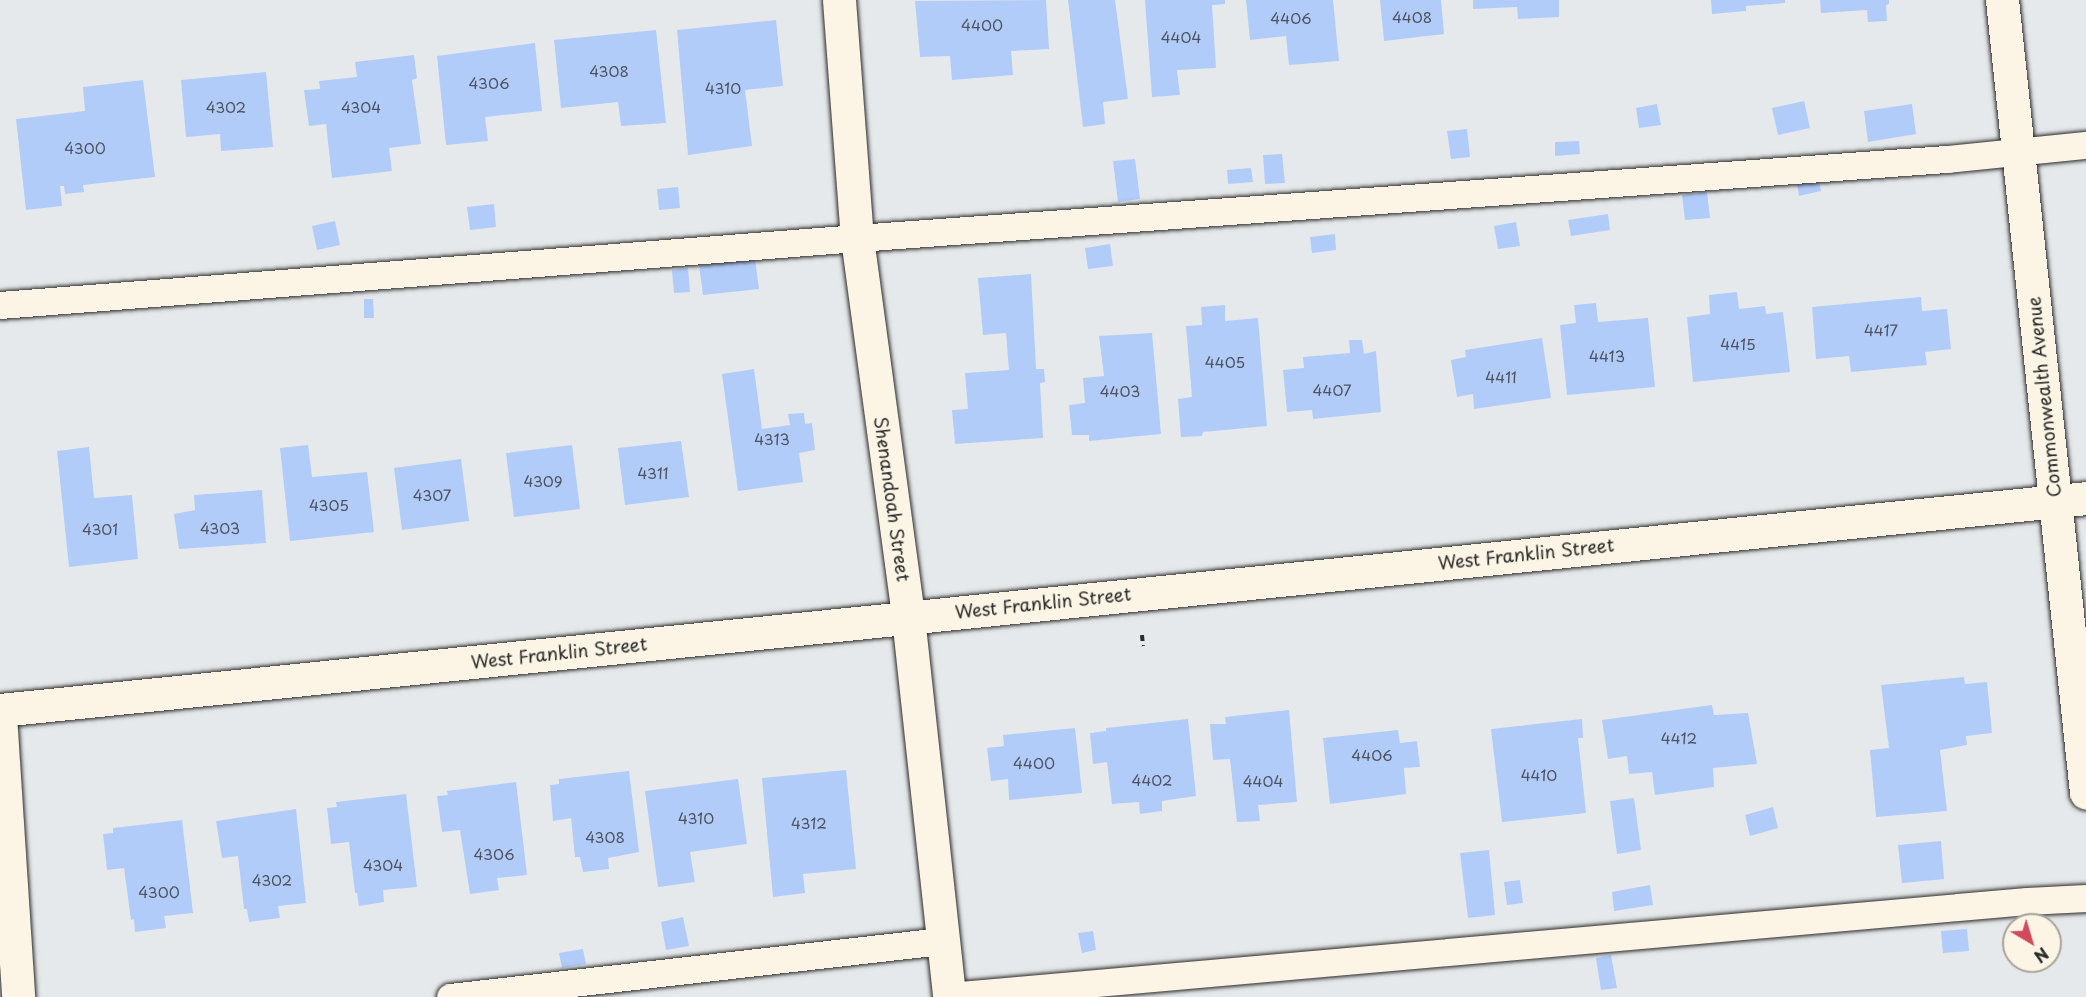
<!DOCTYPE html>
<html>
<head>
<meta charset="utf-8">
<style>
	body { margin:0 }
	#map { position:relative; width:2086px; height:997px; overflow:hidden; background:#e6e9eb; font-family:"Playpen Sans",sans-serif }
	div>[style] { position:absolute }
	.building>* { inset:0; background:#b2ccfa }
	.path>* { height:4px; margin-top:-2px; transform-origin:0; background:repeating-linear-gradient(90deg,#2b2b2b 0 6px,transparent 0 10.5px) }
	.roads { filter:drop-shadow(0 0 2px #2b2b2b) drop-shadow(0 0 2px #2b2b2b) }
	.lane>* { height:27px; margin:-13.5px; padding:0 13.5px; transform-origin:13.5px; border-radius:13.5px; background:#fcf5e5 }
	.street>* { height:33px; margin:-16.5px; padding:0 16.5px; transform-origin:16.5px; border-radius:16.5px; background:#fcf5e5 }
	span { translate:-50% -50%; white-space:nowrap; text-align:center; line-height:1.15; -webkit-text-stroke:5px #fcf5e5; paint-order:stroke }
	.number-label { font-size:15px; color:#4d535f }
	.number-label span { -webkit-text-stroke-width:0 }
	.street-label { font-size:18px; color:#2b2b2b }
	.north { position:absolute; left:2002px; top:913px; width:60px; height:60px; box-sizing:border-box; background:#fcf5e5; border:2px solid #a8a49b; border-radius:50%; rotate:142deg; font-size:16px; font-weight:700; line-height:24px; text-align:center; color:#2b2b2b }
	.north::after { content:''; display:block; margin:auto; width:21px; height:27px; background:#d1495b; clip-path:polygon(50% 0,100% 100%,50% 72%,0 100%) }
</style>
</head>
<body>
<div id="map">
	<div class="building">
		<div style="clip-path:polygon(1046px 0,1049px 49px,1011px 51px,1013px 75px,952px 80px,950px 56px,920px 57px,915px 1px)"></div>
		<div style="clip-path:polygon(1068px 0,1115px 0,1128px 99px,1103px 102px,1105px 124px,1083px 127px)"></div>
		<div style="clip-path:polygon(1145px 0,1225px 0,1225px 4px,1212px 5px,1216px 68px,1177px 70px,1180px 95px,1152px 97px)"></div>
		<div style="clip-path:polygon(1246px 0,1333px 0,1339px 61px,1289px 65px,1286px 36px,1250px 40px)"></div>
		<div style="clip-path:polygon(1380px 0,1441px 0,1444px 34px,1384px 41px)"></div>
		<div style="clip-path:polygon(1473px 0,1559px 0,1559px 17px,1518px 19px,1517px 7px,1473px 9px)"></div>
		<div style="clip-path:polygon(1711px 0,1785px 0,1785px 3px,1746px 6px,1746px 11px,1712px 14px)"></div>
		<div style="clip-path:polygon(1820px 0,1889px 0,1889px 4px,1886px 5px,1887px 21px,1868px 22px,1867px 10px,1821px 13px)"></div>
		<div style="clip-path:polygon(776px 20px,783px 86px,745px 90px,752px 146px,688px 155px,677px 30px)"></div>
		<div style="clip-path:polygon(656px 30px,666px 123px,621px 126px,618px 102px,561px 108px,554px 40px)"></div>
		<div style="clip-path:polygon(535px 43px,542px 111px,485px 117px,488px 141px,446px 145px,437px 56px)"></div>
		<div style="clip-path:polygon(414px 55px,417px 78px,412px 80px,421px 144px,389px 148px,392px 171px,332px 178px,326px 124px,309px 126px,304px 90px,320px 89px,319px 81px,357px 77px,355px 62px)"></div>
		<div style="clip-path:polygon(266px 72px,273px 147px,221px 151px,220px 134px,186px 137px,181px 80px)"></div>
		<div style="clip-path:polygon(143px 80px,155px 177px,83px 185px,84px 192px,65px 194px,64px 186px,60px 186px,62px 206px,26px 210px,16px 119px,85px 111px,83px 87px)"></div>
		<div style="clip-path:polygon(1804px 101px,1810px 128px,1778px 135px,1772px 108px)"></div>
		<div style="clip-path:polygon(1657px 104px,1661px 125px,1639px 128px,1636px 108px)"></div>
		<div style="clip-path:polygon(1912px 104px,1916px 134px,1868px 142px,1864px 111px)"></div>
		<div style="clip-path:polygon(1467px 129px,1470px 157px,1451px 159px,1447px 131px)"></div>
		<div style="clip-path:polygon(1579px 141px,1580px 154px,1555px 156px,1555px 142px)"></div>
		<div style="clip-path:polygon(1282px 154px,1285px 183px,1265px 184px,1263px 155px)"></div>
		<div style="clip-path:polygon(1135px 159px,1140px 199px,1118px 202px,1113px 161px)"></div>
		<div style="clip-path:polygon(1251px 168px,1253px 182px,1228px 184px,1227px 170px)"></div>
		<div style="clip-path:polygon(1819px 178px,1821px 191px,1799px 196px,1797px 183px)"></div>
		<div style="clip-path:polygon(678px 187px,680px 208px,659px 210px,657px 189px)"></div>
		<div style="clip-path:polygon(1707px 192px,1710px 218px,1685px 220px,1682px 195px)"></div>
		<div style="clip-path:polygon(494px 204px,496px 227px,470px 230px,467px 207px)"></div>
		<div style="clip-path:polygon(1608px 214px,1610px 230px,1571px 236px,1568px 220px)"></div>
		<div style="clip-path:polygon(335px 221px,340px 245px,317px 250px,312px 226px)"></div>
		<div style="clip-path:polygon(1516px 222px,1520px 246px,1498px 249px,1494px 226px)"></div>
		<div style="clip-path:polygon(1335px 234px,1336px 250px,1312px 253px,1310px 237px)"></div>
		<div style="clip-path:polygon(1110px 244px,1113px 266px,1088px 269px,1085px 248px)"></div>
		<div style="clip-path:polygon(755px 259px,759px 289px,703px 295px,699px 265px)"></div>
		<div style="clip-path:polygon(688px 268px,690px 292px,674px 293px,672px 270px)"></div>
		<div style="clip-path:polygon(1031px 274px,1036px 369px,1044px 369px,1045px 382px,1040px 383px,1043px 438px,955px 444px,952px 410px,968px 409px,965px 373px,1009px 370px,1006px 333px,983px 335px,978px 278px)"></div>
		<div style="clip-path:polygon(1737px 292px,1739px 309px,1765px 306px,1766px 314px,1783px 312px,1790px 372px,1693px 382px,1687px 317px,1710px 314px,1709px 295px)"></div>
		<div style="clip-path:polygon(1921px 297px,1922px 311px,1947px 309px,1951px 349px,1925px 352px,1927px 365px,1851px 372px,1849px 356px,1816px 359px,1812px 307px)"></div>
		<div style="clip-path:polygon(364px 299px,373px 299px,374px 318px,364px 318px)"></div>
		<div style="clip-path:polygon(1596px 303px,1598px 322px,1648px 318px,1655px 387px,1567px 395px,1560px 325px,1576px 323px,1574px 305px)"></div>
		<div style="clip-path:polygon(1225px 305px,1225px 321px,1258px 318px,1267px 426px,1203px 432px,1202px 436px,1181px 437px,1178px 399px,1192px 397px,1186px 326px,1202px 325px,1201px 307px)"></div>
		<div style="clip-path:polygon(1152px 333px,1161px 434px,1089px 441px,1089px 435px,1072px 435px,1069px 405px,1085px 403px,1083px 378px,1104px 376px,1099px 336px)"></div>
		<div style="clip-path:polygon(1542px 338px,1551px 398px,1474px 409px,1473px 394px,1457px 397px,1451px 360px,1466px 357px,1465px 350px)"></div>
		<div style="clip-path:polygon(1349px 340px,1362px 340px,1364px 354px,1376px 351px,1381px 412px,1313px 419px,1312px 410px,1287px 412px,1283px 370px,1304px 368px,1303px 357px,1350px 353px)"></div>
		<div style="clip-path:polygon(754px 369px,762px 429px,790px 425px,788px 414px,804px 413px,805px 424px,812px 423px,815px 450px,799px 453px,803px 482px,738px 491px,722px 374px)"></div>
		<div style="clip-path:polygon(681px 441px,689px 497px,625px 505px,618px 448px)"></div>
		<div style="clip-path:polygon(308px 445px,312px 477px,367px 472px,374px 532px,290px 541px,280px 448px)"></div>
		<div style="clip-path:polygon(572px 445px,580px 509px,514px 517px,506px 453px)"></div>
		<div style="clip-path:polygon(89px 447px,94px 498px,132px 495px,138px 559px,69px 567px,57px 451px)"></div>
		<div style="clip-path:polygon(461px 459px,469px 521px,402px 530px,394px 468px)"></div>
		<div style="clip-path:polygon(262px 490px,266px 543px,179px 549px,174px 514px,195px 510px,194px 495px)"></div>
		<div style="clip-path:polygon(1964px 677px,1965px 684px,1987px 682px,1992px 733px,1966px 736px,1967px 745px,1940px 750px,1947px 811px,1876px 817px,1870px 750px,1889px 748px,1881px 685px)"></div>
		<div style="clip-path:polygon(1712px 705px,1714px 715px,1748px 713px,1757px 764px,1713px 768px,1714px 787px,1655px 795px,1652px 772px,1629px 774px,1627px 756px,1608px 759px,1602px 720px)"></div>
		<div style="clip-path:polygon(1289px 710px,1297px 802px,1258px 805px,1260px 821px,1237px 822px,1230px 759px,1213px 760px,1210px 724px,1226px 724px,1225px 717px)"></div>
		<div style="clip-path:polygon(1188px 719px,1196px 796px,1162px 801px,1162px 811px,1140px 814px,1139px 802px,1112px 804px,1107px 762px,1093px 764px,1090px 733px,1106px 731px,1106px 728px)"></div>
		<div style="clip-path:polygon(1582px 719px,1583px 738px,1578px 738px,1586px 813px,1502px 822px,1491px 729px)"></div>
		<div style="clip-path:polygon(1075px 728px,1082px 793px,1009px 800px,1008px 779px,991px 781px,987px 748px,1004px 746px,1003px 735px)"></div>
		<div style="clip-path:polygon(1398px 730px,1400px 743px,1417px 741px,1420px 767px,1404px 768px,1406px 794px,1330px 804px,1323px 738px)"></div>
		<div style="clip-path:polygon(846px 770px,856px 869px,803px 874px,805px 893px,773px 897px,762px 778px)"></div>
		<div style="clip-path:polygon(629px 771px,639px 852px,608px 858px,609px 869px,583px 872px,580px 857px,575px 857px,571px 818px,553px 821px,550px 785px,559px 784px,559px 779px)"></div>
		<div style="clip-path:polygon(738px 779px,747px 844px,690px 852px,695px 882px,658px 887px,645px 791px)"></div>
		<div style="clip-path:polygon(516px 782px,527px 875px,497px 878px,499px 890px,470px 894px,460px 830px,442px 832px,437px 796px,448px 795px,447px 791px)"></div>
		<div style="clip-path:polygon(406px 794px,417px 887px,383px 890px,384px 902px,359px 906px,357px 893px,355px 893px,349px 842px,331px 844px,327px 808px,337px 807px,336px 802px)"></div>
		<div style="clip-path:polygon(1634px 798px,1641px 850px,1617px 854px,1610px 801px)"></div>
		<div style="clip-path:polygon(1773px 807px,1778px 828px,1750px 836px,1745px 815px)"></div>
		<div style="clip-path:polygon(296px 809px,306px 903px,278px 906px,280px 918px,249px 922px,247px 909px,244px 909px,238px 856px,222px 858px,216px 821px)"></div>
		<div style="clip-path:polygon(182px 820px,193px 913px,164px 916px,166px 928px,135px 932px,134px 919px,131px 920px,124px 868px,107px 870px,103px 834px,113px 833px,113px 828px)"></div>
		<div style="clip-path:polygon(1941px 841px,1944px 879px,1902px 883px,1898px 845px)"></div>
		<div style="clip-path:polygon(1489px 850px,1495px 915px,1468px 918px,1460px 853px)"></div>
		<div style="clip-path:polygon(1520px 880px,1523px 903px,1507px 905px,1504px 882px)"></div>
		<div style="clip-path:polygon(1650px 885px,1653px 905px,1614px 911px,1612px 892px)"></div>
		<div style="clip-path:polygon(683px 917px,689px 946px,666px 950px,661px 922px)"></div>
		<div style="clip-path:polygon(1967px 929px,1969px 951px,1943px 953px,1941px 931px)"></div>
		<div style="clip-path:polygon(1093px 931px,1096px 950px,1082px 953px,1078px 933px)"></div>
		<div style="clip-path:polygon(583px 949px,586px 964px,562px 968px,559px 953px)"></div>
		<div style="clip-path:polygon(1611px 955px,1617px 988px,1601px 990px,1596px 958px)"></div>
	</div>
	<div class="path">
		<div style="left:1142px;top:635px;width:11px;rotate:85deg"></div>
	</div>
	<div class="roads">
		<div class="lane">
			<div style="left:0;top:305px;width:860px;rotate:-4.47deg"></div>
			<div style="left:857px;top:238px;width:1093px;rotate:-4.15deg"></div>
			<div style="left:1947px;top:159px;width:140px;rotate:-5.8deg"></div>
			<div style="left:949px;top:996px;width:1082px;rotate:-5.04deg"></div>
			<div style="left:2027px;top:901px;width:59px;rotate:-2.9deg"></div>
			<div style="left:450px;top:997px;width:495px;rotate:-6.5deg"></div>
		</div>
		<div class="street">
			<div style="left:839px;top:0;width:239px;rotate:85.7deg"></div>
			<div style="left:857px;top:238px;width:382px;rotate:82.3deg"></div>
			<div style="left:908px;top:617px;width:382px;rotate:83.8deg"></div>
			<div style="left:2002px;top:0;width:797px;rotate:83.95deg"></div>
			<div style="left:0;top:710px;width:2097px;rotate:-5.8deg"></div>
			<div style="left:0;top:715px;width:283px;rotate:86.3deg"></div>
		</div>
	</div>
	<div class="number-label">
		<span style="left:1412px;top:17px">4408</span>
		<span style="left:1291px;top:18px">4406</span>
		<span style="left:982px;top:25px">4400</span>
		<span style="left:1181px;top:37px">4404</span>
		<span style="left:609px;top:71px">4308</span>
		<span style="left:489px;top:83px">4306</span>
		<span style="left:723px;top:88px">4310</span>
		<span style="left:226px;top:107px">4302</span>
		<span style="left:361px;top:107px">4304</span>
		<span style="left:85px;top:148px">4300</span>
		<span style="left:1881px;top:330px">4417</span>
		<span style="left:1738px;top:344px">4415</span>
		<span style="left:1607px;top:356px">4413</span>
		<span style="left:1225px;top:362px">4405</span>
		<span style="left:1501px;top:377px">4411</span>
		<span style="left:1332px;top:390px">4407</span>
		<span style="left:1120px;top:391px">4403</span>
		<span style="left:772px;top:439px">4313</span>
		<span style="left:653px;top:473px">4311</span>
		<span style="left:543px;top:481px">4309</span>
		<span style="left:432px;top:495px">4307</span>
		<span style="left:329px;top:505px">4305</span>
		<span style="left:220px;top:528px">4303</span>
		<span style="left:100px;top:529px">4301</span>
		<span style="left:1679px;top:738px">4412</span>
		<span style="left:1372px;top:755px">4406</span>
		<span style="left:1034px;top:763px">4400</span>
		<span style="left:1539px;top:775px">4410</span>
		<span style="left:1152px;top:780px">4402</span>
		<span style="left:1263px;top:781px">4404</span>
		<span style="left:696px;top:818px">4310</span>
		<span style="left:809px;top:823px">4312</span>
		<span style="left:605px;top:837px">4308</span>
		<span style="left:494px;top:854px">4306</span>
		<span style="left:383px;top:865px">4304</span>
		<span style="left:272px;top:880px">4302</span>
		<span style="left:159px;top:892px">4300</span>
	</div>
	<div class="street-label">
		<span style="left:2044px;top:397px;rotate:-96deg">Commonwealth Avenue</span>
		<span style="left:892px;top:499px;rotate:82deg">Shenandoah Street</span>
		<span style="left:1526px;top:554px;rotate:-6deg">West Franklin Street</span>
		<span style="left:1043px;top:603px;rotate:-6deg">West Franklin Street</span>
		<span style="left:559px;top:653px;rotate:-6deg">West Franklin Street</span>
	</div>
	<div class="north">N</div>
</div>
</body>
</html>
